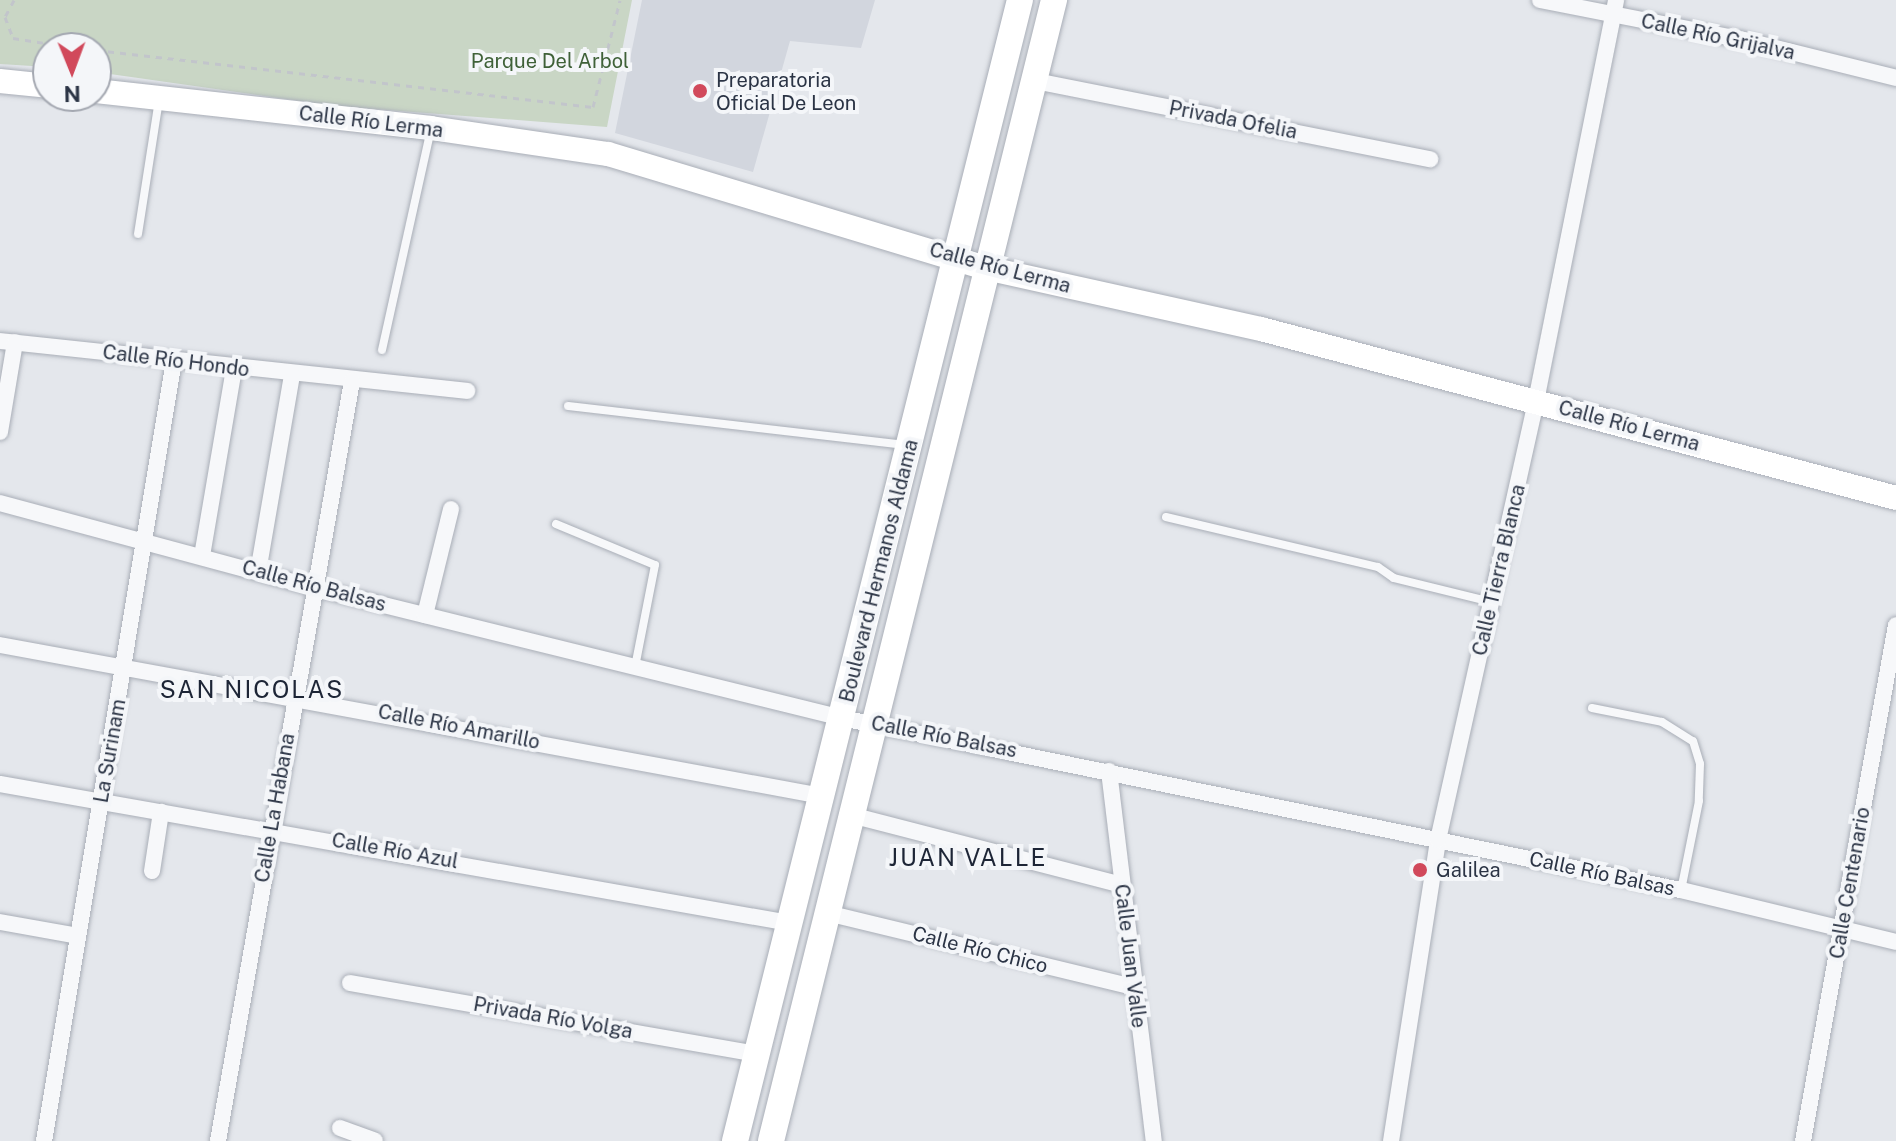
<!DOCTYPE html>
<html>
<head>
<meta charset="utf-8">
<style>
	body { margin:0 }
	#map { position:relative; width:1896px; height:1141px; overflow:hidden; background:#e4e7ec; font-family:"Public Sans",sans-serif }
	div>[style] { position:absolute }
	.built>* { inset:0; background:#d2d6de }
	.green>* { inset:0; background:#c9d6c5 }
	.path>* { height:3px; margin-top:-1.5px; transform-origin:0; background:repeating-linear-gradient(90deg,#c2c5cb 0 6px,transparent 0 12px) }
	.roads { filter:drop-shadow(0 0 2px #a9aeb7) drop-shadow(0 0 2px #a9aeb7) }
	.lane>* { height:8px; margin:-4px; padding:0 4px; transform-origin:4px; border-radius:4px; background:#f7f8fa }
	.street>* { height:16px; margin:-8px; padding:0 8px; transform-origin:8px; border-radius:8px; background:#f7f8fa }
	.secondary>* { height:24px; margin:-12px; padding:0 12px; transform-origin:12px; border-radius:12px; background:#fff }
	.primary>* { height:26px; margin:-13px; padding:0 13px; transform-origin:13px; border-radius:13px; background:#fff }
	.dots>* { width:22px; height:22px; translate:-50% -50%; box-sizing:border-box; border:4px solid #f4f6f9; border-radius:50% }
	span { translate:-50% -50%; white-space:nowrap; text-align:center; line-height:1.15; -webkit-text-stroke:8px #f4f6f9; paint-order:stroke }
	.street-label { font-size:20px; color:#2b3445 }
	.park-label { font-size:20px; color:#3f6138 }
	.poi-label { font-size:20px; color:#2b3445 }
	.left { translate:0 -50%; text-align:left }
	.quarter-label { font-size:24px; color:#1d2536; letter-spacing:2px }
	.north { position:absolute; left:32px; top:32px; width:80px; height:80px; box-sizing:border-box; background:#f4f6f9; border:2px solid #a4a8b1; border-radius:50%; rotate:179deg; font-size:22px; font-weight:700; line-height:32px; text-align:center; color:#2b3445 }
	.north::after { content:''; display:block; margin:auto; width:28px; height:36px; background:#d1495b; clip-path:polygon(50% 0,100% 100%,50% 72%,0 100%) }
</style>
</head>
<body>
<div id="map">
	<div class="built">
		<div style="clip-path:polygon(642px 0,875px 0,861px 48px,790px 41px,753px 172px,615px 133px)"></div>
	</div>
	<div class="green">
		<div style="clip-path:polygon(0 0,632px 0,607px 127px,336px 106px,96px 72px,96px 48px,48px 48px,48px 67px,0 64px)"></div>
	</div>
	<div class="path">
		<div style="left:14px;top:0;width:19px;rotate:118deg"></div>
		<div style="left:5px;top:17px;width:22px;rotate:69deg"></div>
		<div style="left:13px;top:38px;width:64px;rotate:9deg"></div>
		<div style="left:96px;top:50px;width:500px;rotate:6.54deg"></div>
		<div style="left:593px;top:107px;width:110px;rotate:-75.8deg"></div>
	</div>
	<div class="roads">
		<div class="lane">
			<div style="left:138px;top:234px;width:136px;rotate:-81.1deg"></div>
			<div style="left:382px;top:350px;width:222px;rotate:-77.5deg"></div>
			<div style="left:568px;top:406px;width:340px;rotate:6.6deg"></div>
			<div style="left:1166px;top:517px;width:218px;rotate:13.3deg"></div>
			<div style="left:1378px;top:567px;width:19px;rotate:35deg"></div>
			<div style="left:1394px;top:578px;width:100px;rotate:13.9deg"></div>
			<div style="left:556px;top:524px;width:107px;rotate:22.5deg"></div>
			<div style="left:655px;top:565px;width:104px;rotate:101.1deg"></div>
			<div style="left:1592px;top:708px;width:71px;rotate:11.3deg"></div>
			<div style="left:1662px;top:722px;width:36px;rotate:32deg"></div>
			<div style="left:1693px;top:741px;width:24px;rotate:73deg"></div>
			<div style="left:1700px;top:764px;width:37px;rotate:92deg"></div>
			<div style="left:1699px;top:801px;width:91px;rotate:101.4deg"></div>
		</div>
		<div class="street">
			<div style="left:1540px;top:0;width:207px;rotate:11.1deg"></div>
			<div style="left:1743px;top:40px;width:158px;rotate:13.9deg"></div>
			<div style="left:1035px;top:81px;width:403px;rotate:11.2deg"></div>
			<div style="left:0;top:341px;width:470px;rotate:6.1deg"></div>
			<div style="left:0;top:432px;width:91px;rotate:-80.5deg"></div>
			<div style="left:0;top:503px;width:326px;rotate:15.1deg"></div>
			<div style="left:315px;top:588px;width:543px;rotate:13.86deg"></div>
			<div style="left:842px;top:718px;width:856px;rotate:11.59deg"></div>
			<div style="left:1681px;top:890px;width:221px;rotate:13.6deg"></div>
			<div style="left:202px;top:556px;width:191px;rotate:-80.3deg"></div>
			<div style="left:258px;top:572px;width:200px;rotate:-80.2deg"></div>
			<div style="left:425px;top:615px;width:109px;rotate:-76.2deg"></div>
			<div style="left:0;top:645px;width:836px;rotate:10.41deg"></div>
			<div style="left:1109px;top:771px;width:373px;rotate:83.1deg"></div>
			<div style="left:0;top:784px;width:801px;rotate:9.99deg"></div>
			<div style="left:851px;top:815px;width:279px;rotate:14.5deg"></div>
			<div style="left:152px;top:871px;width:60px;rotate:-81.3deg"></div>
			<div style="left:827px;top:913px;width:316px;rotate:13.6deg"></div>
			<div style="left:0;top:922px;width:79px;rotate:10.2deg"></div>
			<div style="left:350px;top:983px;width:413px;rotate:9.9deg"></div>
			<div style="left:340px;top:1128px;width:37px;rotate:20deg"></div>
			<div style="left:44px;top:1141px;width:791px;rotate:-80.54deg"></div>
			<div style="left:218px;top:1141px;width:772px;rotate:-80deg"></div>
			<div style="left:1391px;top:1141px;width:305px;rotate:-81.1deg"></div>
			<div style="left:1438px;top:840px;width:450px;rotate:-77.4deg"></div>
			<div style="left:1536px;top:401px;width:409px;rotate:-78.7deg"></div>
			<div style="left:1803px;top:1141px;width:524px;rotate:-79.78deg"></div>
		</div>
		<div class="secondary">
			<div style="left:0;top:81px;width:48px;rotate:5.9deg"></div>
			<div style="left:96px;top:91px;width:337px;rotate:6.3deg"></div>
			<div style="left:431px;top:128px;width:179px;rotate:8.4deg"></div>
			<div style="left:608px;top:154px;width:399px;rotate:16.8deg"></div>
			<div style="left:990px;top:269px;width:278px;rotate:12.5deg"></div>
			<div style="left:1261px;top:329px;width:657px;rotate:14.9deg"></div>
		</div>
		<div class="primary">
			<div style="left:735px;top:1141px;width:1176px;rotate:-75.98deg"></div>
			<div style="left:771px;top:1141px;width:1176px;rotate:-76.07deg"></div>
		</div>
	</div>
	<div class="dots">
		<div style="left:700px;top:91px;background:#d1495b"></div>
		<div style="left:1420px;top:870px;background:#d1495b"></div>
	</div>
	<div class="street-label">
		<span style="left:1718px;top:37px;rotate:12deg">Calle Río Grijalva</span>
		<span style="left:1233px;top:120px;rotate:11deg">Privada Ofelia</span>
		<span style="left:371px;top:122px;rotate:7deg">Calle Río Lerma</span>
		<span style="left:1000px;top:268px;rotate:15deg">Calle Río Lerma</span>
		<span style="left:176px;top:361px;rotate:7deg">Calle Río Hondo</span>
		<span style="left:1629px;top:426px;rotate:15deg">Calle Río Lerma</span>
		<span style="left:1499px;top:570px;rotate:-77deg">Calle Tierra Blanca</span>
		<span style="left:879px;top:571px;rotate:-76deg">Boulevard Hermanos Aldama</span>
		<span style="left:314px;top:586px;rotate:15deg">Calle Río Balsas</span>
		<span style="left:459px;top:727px;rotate:11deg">Calle Río Amarillo</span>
		<span style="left:944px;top:737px;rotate:11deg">Calle Río Balsas</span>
		<span style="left:110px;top:751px;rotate:-80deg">La Surinam</span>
		<span style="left:275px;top:808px;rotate:-80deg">Calle La Habana</span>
		<span style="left:395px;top:851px;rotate:10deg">Calle Río Azul</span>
		<span style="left:1602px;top:874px;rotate:12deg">Calle Río Balsas</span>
		<span style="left:1850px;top:883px;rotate:-80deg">Calle Centenario</span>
		<span style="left:980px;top:950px;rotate:14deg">Calle Río Chico</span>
		<span style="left:1130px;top:956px;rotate:83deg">Calle Juan Valle</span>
		<span style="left:553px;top:1018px;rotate:10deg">Privada Río Volga</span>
	</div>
	<div class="park-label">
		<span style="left:550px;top:61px">Parque Del Arbol</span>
	</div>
	<div class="poi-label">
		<span class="left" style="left:716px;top:92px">Preparatoria<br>Oficial De Leon</span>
		<span class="left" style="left:1436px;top:870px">Galilea</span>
	</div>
	<div class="quarter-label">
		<span style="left:252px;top:690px">SAN NICOLAS</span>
		<span style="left:968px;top:858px">JUAN VALLE</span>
	</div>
	<div class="north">N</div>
</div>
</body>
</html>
